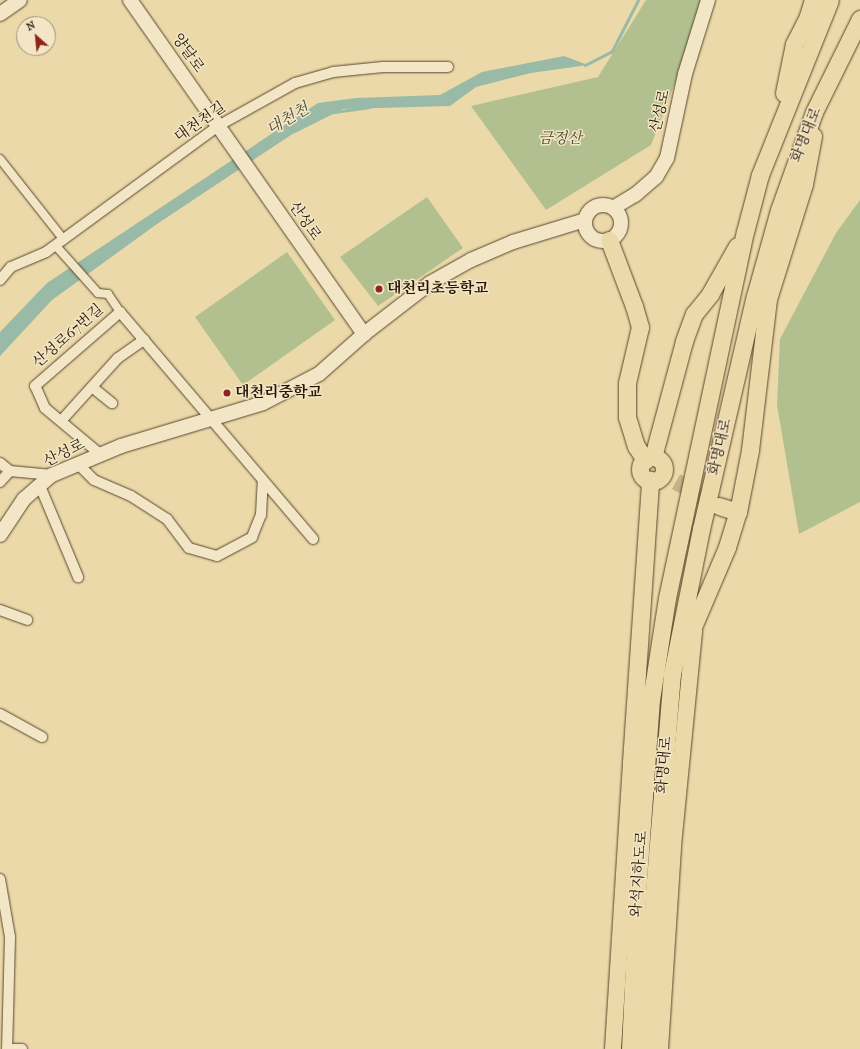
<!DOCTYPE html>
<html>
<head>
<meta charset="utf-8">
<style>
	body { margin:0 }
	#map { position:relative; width:860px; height:1049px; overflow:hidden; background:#ecd9a9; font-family:"IM FELL French Canon","Noto Serif KR",serif }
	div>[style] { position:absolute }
	.green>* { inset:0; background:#b1c08e }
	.water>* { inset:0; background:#99baa7 }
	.stream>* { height:3px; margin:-1.5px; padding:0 1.5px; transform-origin:1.5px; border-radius:1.5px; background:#99baa7 }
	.trunk-tunnel>* { height:17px; margin-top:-8.5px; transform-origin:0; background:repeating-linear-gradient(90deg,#c5b288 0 17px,transparent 0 25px) }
	.roads { filter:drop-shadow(0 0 1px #58462d) drop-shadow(0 0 1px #58462d) }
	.pedestrian>* { height:8px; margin:-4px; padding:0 4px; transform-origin:4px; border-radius:4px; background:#f3e6c7 }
	.minor>* { height:10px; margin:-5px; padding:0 5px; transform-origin:5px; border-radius:5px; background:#f3e6c7 }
	.secondary>* { height:14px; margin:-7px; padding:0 7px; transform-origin:7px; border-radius:7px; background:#f3e6c7 }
	.secondary>.ring { margin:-7px; padding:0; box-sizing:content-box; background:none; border:14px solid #f3e6c7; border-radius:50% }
	.primary>* { height:16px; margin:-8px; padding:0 8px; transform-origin:8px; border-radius:8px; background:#ecd9a9 }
	.trunk>* { height:17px; margin:-8.5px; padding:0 8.5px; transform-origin:8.5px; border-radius:8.5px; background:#ecd9a9 }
	.trunk>.ring { margin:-8.5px; padding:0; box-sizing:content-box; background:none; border:17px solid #ecd9a9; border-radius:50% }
	.dots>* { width:11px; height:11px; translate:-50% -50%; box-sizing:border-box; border:2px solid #f3e6c7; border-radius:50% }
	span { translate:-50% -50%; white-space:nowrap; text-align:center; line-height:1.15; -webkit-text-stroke:3px #f3e6c7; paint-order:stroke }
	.street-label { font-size:15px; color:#271504 }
	.park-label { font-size:15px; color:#50482d; font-style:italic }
	.poi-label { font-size:15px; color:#271504; font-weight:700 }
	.left { translate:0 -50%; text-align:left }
	.water-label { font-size:16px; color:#4f4f3d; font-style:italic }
	.north { position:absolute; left:16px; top:16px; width:40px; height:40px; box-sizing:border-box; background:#f3e6c7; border:1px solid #a19279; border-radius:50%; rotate:333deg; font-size:11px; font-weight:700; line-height:16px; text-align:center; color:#271504 }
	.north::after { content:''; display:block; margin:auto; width:14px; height:18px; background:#8f2418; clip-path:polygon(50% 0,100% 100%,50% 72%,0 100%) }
</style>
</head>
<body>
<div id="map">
	<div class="green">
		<div style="clip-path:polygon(646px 0,707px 0,651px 145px,546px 210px,471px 106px,598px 77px)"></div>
		<div style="clip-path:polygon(427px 197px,463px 248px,378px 306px,340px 257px)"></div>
		<div style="clip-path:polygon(860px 200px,860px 502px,799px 534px,777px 405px,780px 339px,836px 233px)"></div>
		<div style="clip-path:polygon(287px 252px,335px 320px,243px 385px,195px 317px)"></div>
	</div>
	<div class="water">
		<div style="clip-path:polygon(564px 56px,588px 65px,531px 73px,476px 87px,450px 106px,343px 109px,291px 135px,157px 224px,52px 300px,0 356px,0 332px,47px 283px,318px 103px,356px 98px,440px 95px,482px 72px)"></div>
	</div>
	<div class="stream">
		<div style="left:585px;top:65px;width:30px;rotate:-27deg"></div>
		<div style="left:612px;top:51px;width:57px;rotate:-63deg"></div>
		<div style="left:334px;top:112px;width:36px;rotate:-8deg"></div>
	</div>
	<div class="trunk-tunnel">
		<div style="left:676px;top:481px;width:50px;rotate:30.2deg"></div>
	</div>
	<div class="roads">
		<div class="pedestrian">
			<div style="left:0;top:159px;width:103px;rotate:51.7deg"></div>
			<div style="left:56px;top:246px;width:63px;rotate:48.2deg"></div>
			<div style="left:98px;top:293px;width:10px;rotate:6deg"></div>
			<div style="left:108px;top:294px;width:22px;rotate:56deg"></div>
		</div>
		<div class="minor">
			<div style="left:0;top:280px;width:17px;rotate:-50deg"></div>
			<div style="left:11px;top:267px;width:38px;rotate:-23deg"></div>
			<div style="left:46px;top:252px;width:213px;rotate:-36.2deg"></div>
			<div style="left:218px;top:126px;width:88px;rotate:-29.2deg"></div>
			<div style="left:295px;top:83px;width:40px;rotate:-16deg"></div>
			<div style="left:333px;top:72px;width:50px;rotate:-5.7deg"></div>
			<div style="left:383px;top:67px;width:65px"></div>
			<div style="left:92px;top:387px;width:26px;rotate:39deg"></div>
			<div style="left:61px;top:421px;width:85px;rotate:-47.9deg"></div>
			<div style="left:118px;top:358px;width:32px;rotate:-35deg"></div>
			<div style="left:100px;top:454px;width:72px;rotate:-140.1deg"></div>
			<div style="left:45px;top:408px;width:24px;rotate:-114deg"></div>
			<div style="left:35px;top:386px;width:113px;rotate:-41deg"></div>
			<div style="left:120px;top:312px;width:298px;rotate:49.6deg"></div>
			<div style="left:0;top:463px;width:13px;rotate:39deg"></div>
			<div style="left:77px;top:463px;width:24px;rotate:45deg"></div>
			<div style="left:94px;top:480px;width:40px;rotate:23.4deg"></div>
			<div style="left:131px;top:496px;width:43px;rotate:32.6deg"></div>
			<div style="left:167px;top:519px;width:36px;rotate:53deg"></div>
			<div style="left:189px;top:548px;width:29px;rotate:16deg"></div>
			<div style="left:217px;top:556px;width:40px;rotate:-28deg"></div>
			<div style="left:252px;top:537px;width:24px;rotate:-68deg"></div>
			<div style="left:261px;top:515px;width:35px;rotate:-87deg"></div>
			<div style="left:0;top:482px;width:15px;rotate:-48deg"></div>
			<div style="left:10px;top:471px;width:42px;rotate:5.4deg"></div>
			<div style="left:40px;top:486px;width:99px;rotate:67.3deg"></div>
			<div style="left:0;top:610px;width:29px;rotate:20deg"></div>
			<div style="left:0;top:714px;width:48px;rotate:28.7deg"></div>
			<div style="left:0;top:879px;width:59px;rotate:80.2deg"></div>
			<div style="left:10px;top:937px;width:112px;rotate:91.5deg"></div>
			<div style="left:7px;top:1049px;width:15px"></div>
		</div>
		<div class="secondary">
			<div style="left:130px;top:0;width:408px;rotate:55deg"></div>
			<div style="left:0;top:14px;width:24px;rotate:-35deg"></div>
			<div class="ring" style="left:585px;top:205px;width:22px;height:22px"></div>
			<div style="left:613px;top:208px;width:26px;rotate:-31deg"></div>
			<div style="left:635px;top:195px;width:28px;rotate:-41deg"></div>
			<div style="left:656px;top:177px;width:22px;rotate:-60deg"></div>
			<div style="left:667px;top:158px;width:86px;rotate:-77.9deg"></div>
			<div style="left:685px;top:74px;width:77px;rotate:-72.7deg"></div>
			<div style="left:0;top:535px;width:43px;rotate:-56.3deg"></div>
			<div style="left:24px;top:499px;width:37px;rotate:-41deg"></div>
			<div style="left:52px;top:475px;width:75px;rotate:-22.8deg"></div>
			<div style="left:121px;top:446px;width:148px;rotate:-16.8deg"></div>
			<div style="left:263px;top:403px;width:63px;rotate:-27.4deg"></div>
			<div style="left:319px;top:374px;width:60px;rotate:-41.6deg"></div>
			<div style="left:364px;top:334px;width:83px;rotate:-37.7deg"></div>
			<div style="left:430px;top:283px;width:47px;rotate:-29.3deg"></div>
			<div style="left:471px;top:260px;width:46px;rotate:-23.2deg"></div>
			<div style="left:513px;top:242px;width:75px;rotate:-17deg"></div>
		</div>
		<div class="primary">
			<div style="left:613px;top:1049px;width:288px;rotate:-86.4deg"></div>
			<div style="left:660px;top:1049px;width:203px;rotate:-86.3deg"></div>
			<div style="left:673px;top:846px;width:217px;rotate:-84.4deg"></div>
		</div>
		<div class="trunk">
			<div style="left:784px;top:93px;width:50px;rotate:-78.5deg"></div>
			<div style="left:794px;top:44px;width:31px;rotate:-63deg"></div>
			<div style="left:808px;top:16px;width:17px;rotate:-73deg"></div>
			<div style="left:609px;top:240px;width:71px;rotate:69.3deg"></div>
			<div style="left:634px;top:306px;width:22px;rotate:74deg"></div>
			<div style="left:640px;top:327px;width:57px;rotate:103.1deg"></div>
			<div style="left:627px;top:383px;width:34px;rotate:90deg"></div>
			<div style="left:627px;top:417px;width:30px;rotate:73deg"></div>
			<div style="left:636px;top:446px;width:17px;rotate:57deg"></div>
			<div style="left:653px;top:457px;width:120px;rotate:-75deg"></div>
			<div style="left:684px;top:341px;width:29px;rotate:-70deg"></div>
			<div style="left:694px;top:314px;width:26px;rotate:-51deg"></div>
			<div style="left:710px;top:294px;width:55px;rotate:-60.6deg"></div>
			<div class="ring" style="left:640px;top:457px;width:7px;height:7px"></div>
			<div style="left:719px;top:506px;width:20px;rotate:18deg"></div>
			<div style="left:684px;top:648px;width:110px;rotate:-66.9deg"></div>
			<div style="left:727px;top:547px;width:37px;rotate:-73deg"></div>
			<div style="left:738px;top:512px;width:63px;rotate:-79deg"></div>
			<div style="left:750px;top:450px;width:152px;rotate:-83.2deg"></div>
			<div style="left:768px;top:299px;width:121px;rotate:-72.6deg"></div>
			<div style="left:804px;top:184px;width:49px;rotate:-79.4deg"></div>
			<div style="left:631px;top:762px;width:283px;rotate:-86.1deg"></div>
			<div style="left:630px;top:1049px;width:169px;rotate:-87.3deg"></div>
			<div style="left:638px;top:880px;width:180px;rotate:-85.9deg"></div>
			<div style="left:651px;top:700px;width:103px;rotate:-81.1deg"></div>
			<div style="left:667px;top:598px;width:374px;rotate:-78deg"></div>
			<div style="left:745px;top:232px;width:59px;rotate:-75.3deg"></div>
			<div style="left:760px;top:175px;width:188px;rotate:-68.2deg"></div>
			<div style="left:645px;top:1049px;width:157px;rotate:-86.7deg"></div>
			<div style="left:654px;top:892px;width:219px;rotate:-85.3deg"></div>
			<div style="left:672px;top:674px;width:148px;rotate:-78.7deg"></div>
			<div style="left:701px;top:529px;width:239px;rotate:-77deg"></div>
			<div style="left:755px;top:296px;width:89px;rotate:-74.4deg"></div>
			<div style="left:779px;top:210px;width:104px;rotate:-70.3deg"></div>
			<div style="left:814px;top:112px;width:104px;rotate:-63.7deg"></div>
		</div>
	</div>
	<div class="dots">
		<div style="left:379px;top:289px;background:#8f2418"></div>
		<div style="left:227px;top:393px;background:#8f2418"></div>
	</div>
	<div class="street-label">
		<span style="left:188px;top:53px;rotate:55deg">양달로</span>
		<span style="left:660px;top:111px;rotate:-77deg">산성로</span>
		<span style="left:200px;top:122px;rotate:-35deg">대천천길</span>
		<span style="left:806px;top:135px;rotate:-68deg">화명대로</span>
		<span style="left:305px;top:221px;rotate:55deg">산성로</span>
		<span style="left:68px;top:336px;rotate:-41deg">산성로67번길</span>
		<span style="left:720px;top:447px;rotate:-77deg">화명대로</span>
		<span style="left:64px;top:453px;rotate:-26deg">산성로</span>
		<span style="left:664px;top:765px;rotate:-85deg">화명대로</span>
		<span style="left:639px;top:874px;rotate:-86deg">와석지하도로</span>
	</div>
	<div class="park-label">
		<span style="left:560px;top:139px">금정산</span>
	</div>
	<div class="poi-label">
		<span class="left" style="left:387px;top:289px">대천리초등학교</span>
		<span class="left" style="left:235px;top:393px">대천리중학교</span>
	</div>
	<div class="water-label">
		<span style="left:288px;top:119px;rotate:-31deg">대천천</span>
	</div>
	<div class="north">N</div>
</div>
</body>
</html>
